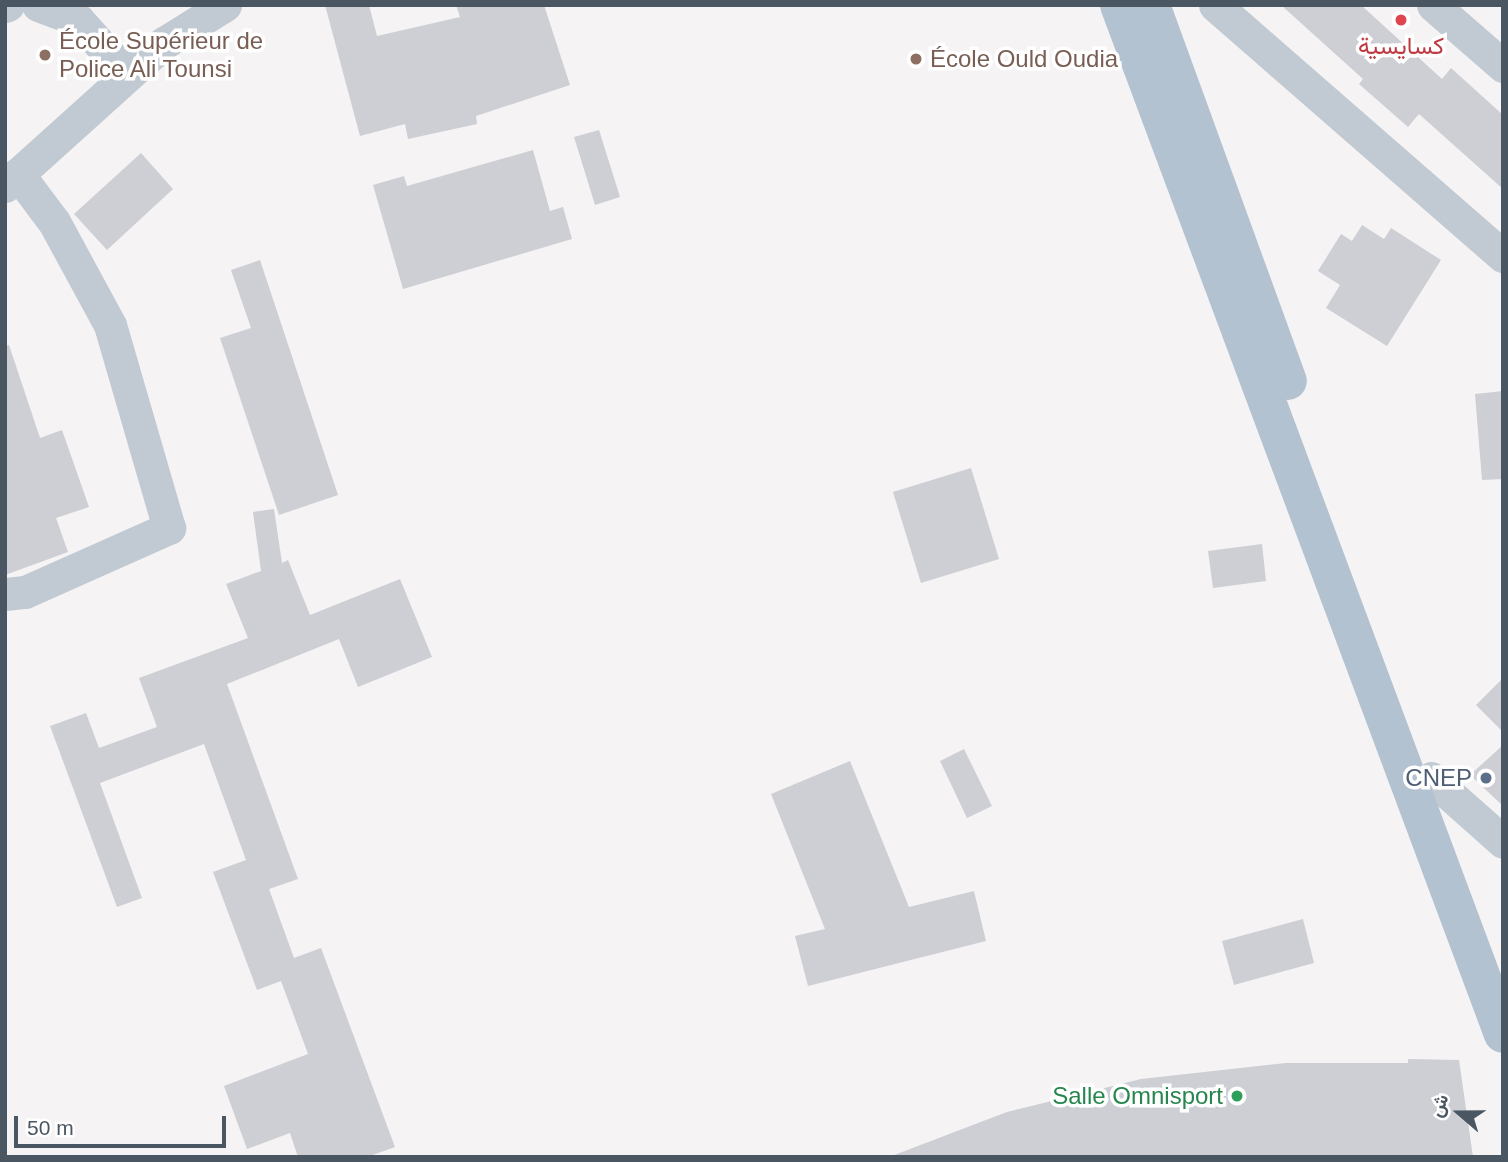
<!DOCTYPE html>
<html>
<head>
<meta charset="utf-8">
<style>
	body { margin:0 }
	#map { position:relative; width:1508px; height:1162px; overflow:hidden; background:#f5f3f3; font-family:Arial,Vazirmatn,sans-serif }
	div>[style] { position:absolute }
	.building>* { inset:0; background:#cdcfd5 }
	.minor>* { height:33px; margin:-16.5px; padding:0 16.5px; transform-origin:16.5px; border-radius:16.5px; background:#c1cad2 }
	.major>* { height:38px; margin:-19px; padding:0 19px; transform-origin:19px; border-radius:19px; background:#b3c2d1 }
	.dots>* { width:19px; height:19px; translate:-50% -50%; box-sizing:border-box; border:4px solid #fff; border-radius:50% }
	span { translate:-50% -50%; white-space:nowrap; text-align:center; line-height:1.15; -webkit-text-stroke:7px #fff; paint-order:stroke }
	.education-label { font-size:24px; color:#785e54 }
	.left { translate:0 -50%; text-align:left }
	.health-label { font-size:24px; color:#be3a42 }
	.service-label { font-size:24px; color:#4e5e75 }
	.right { translate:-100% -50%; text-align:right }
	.leisure-label { font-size:24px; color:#27864d }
	.frame { position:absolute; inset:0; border:7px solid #4a5661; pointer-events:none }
	.north { position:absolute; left:1424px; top:1078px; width:70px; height:70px; -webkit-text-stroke:5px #fff; paint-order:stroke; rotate:290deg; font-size:19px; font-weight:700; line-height:28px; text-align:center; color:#4a5661 }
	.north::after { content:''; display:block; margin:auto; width:24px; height:32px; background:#4a5661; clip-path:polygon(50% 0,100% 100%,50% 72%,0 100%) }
	.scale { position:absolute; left:14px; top:1116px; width:212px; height:32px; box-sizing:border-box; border:4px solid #4a5661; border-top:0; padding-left:9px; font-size:21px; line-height:24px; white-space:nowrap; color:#4a5661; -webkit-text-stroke:5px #fff; paint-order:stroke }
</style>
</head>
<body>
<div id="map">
	<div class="building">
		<div style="clip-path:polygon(325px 5px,369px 5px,377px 36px,460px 17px,456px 5px,544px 5px,570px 85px,476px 116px,477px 124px,408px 139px,405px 124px,360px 136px)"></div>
		<div style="clip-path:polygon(1281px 5px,1361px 5px,1442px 79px,1451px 68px,1503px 115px,1503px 189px,1419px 114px,1408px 127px,1359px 84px,1363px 79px)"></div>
		<div style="clip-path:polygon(599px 130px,620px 197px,595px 205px,574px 137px)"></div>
		<div style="clip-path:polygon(533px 150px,550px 211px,563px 207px,572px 239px,403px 289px,373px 185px,404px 176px,407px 186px)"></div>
		<div style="clip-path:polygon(141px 153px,173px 189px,107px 250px,74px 214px)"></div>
		<div style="clip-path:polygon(1362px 225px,1384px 239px,1391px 228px,1441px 260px,1387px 346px,1326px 308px,1340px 285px,1318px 271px,1341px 234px,1352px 241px)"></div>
		<div style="clip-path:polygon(260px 260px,338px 495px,279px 515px,220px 338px,251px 328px,231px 270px)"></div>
		<div style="clip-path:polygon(9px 345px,40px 438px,62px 430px,89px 507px,56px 518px,68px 552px,5px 575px,5px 346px)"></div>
		<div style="clip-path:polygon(1503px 391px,1503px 479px,1482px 480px,1475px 394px)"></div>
		<div style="clip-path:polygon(971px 468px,999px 559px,921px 583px,893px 492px)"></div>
		<div style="clip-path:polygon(274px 509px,282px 563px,288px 560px,310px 615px,400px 579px,432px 657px,358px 687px,339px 639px,227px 684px,298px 879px,269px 889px,294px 958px,321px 948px,395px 1147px,367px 1157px,298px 1157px,290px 1133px,247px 1149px,224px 1086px,308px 1054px,281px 981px,257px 990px,213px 872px,246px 860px,204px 744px,100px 783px,142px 898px,117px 907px,50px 726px,86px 713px,99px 748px,157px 727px,139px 678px,248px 638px,226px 584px,261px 571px,253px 512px)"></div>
		<div style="clip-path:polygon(1262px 544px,1266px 581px,1213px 588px,1208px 551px)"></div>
		<div style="clip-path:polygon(1503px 678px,1503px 732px,1476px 705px)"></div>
		<div style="clip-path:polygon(1503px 745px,1503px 806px,1470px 775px)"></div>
		<div style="clip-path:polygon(964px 749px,992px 806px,967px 818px,940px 761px)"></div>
		<div style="clip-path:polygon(850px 761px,909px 907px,974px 891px,986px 941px,808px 986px,795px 936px,825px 929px,771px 794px)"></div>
		<div style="clip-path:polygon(1303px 919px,1314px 963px,1234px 985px,1222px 941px)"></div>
		<div style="clip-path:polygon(1408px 1059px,1459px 1060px,1473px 1157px,889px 1157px,1007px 1112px,1141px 1079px,1286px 1063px,1408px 1063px)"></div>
	</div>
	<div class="minor">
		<div style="left:38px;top:5px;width:43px;rotate:20.6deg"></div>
		<div style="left:78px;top:20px;width:73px;rotate:47.8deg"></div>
		<div style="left:1215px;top:5px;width:382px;rotate:41.1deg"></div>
		<div style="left:1433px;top:5px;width:93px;rotate:41.1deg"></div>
		<div style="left:5px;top:6px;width:3px;rotate:-18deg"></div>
		<div style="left:5px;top:186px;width:214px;rotate:-42deg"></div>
		<div style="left:164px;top:43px;width:72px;rotate:-31.9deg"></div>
		<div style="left:5px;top:594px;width:20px;rotate:-6deg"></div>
		<div style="left:25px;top:592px;width:158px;rotate:-24deg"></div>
		<div style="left:169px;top:528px;width:211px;rotate:-106.2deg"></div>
		<div style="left:110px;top:325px;width:117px;rotate:-118.5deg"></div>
		<div style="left:54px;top:222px;width:60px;rotate:-126.9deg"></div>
		<div style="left:1431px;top:778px;width:96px;rotate:41.6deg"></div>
	</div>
	<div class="major">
		<div style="left:1119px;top:5px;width:1098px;rotate:69.54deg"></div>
		<div style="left:1151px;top:5px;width:400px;rotate:70deg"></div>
	</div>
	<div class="dots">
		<div style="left:1401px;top:20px;background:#e0444e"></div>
		<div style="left:45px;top:55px;background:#8d6e63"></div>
		<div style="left:916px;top:59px;background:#8d6e63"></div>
		<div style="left:1486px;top:778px;background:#5c6f8a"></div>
		<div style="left:1237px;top:1096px;background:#2e9e5b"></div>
	</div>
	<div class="education-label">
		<span class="left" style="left:59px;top:55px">École Supérieur de<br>Police Ali Tounsi</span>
		<span class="left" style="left:930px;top:59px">École Ould Oudia</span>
	</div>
	<div class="health-label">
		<span style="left:1401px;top:46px">كسايسية</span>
	</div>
	<div class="service-label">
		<span class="right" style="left:1472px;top:778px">CNEP</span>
	</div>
	<div class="leisure-label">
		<span class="right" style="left:1223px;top:1096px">Salle Omnisport</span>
	</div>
	<div class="frame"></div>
	<div class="north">ش</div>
	<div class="scale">50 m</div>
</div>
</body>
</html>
